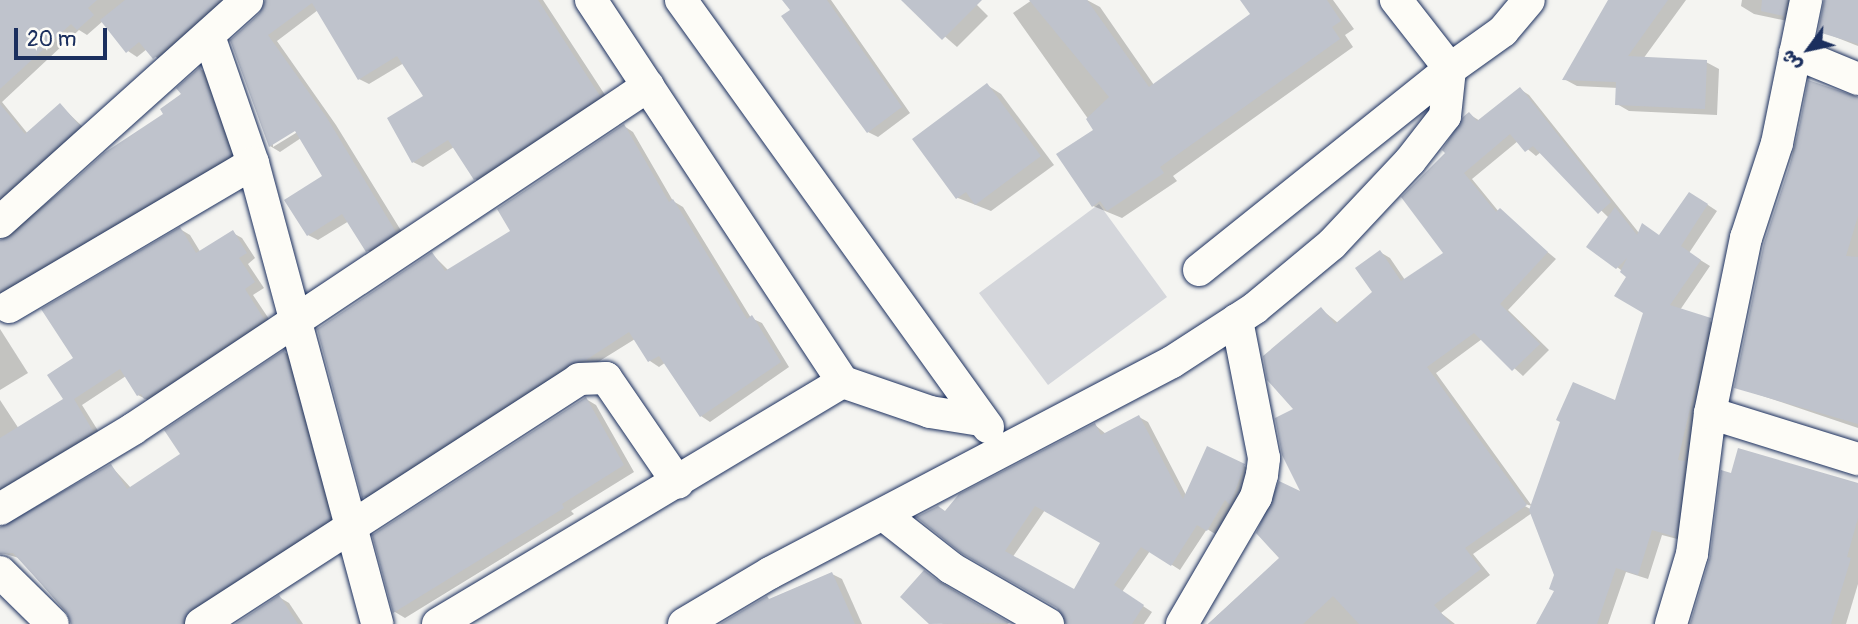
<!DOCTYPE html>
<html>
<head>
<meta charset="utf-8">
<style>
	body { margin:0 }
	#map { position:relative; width:1858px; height:624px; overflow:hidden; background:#f4f4f1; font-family:Pangolin,"Playpen Sans Arabic",sans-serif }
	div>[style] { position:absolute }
	.green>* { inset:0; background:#d4d6db }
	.shadow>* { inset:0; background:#0003 }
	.building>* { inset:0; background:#bfc3cc }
	.roads { filter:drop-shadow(0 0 2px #1b2f5e) drop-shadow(0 0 2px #1b2f5e) }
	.minor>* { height:32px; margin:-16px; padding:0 16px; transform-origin:16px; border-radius:16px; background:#fdfcf7 }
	span { translate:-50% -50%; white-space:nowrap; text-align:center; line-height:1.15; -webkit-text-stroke:6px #fdfcf7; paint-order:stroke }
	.north { position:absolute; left:1774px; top:14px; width:70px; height:70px; -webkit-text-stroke:5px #fdfcf7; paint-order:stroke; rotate:237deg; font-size:19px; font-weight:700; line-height:28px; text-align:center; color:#1b2f5e }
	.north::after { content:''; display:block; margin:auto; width:24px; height:32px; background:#1b2f5e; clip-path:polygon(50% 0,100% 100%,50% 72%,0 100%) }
	.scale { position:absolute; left:14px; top:28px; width:93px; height:32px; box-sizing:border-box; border:4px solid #1b2f5e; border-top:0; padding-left:9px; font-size:21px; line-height:24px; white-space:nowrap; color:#1b2f5e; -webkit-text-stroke:5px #fdfcf7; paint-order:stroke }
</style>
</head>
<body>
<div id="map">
	<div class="green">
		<div style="clip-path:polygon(1099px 204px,1167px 297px,1048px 385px,979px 293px)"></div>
	</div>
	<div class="shadow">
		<div style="clip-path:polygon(0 0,235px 0,164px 64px,147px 49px,137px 57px,128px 51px,103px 21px,87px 35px,79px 30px,2px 102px,28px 134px,60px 105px,88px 132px,0 211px)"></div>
		<div style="clip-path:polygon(evenodd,266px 0,543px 0,609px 101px,484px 184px,475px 179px,454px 147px,423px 167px,413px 162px,425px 97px,404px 63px,369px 84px,359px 79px,318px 10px,277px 41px,336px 125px,405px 237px,377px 256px,367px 250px,349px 221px,318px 240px,308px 235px,325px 177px,301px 138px,280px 152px,270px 146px,232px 41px,266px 7px,266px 0,302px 125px,304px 128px,273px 147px,273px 143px,302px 125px)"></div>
		<div style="clip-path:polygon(785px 0,831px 0,910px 113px,878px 137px,868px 132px,784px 16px,792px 10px)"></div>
		<div style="clip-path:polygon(903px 0,972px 0,988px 16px,957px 47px)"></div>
		<div style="clip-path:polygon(1032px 0,1087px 0,1100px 7px,1154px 85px,1252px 14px,1242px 0,1333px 0,1354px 29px,1345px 35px,1353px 47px,1173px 176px,1177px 181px,1122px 218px,1093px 206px,1096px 130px,1013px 13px)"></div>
		<div style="clip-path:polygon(1610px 0,1686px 0,1643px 59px,1706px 62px,1719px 69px,1717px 115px,1629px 111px,1617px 104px,1618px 88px,1577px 86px,1564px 79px)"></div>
		<div style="clip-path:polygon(1742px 0,1804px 0,1797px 23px,1754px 14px,1741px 6px)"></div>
		<div style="clip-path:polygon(1825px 0,1858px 0,1858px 46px,1820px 31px)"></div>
		<div style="clip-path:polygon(200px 69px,210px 74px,239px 160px,0 306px,0 241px,105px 155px,166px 114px)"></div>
		<div style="clip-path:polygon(1810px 82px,1858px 97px,1858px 428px,1736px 387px)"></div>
		<div style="clip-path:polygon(987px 85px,1001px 94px,1054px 165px,991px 211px,958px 198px,914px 139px)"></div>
		<div style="clip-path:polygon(evenodd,1520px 89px,1529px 95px,1639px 233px,1661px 237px,1699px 199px,1717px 211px,1689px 253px,1710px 266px,1680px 310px,1720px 325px,1685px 541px,1662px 535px,1648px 579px,1626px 572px,1608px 624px,1538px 624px,1556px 591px,1556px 575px,1532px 513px,1473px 554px,1490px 575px,1441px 613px,1455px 624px,1208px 624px,1281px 558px,1304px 495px,1296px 410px,1321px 309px,1338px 323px,1374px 293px,1380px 252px,1390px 258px,1405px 280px,1445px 253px,1447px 153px,1469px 114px,1480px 121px,1520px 89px,1518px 141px,1536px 156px,1541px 152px,1609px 218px,1617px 267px,1629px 276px,1645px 313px,1616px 403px,1532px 510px,1518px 502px,1532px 506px,1436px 373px,1482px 339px,1523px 376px,1549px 350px,1508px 310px,1556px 259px,1499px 212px,1472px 179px,1518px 141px)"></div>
		<div style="clip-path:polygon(624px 126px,633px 132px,673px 201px,683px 207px,751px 318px,762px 323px,789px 367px,710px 422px,701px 416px,666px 362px,659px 367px,650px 361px,635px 339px,373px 502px,364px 497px,432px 254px,449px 271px,513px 231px)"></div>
		<div style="clip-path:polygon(180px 229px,190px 235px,201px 253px,233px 233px,242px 238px,255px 258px,248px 264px,264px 288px,253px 295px,273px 325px,155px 404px,138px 395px,126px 376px,82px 405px,102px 437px,0 498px,0 400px,19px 429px,65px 399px,76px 359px)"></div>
		<div style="clip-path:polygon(0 329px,28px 373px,0 390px)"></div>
		<div style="clip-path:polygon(284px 352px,294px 358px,338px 524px,195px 624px,76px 624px,19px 558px,2px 553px,0 527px,9px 527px,111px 466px,131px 488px,182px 455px)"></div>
		<div style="clip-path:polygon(586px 399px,596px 405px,634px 472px,571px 511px,574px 514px,405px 618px,395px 612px,374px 536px)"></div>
		<div style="clip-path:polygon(evenodd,1139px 417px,1148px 422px,1186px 495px,1244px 466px,1253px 471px,1217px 535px,1207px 529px,1180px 570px,1150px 551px,1122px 592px,1152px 612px,1144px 624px,1066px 624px,1059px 607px,946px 512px,1095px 425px,1106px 434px,1139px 417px,1045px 510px,1102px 542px,1075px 591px,1012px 558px,1045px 510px)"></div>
		<div style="clip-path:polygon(1858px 485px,1858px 584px,1846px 624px,1692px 624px)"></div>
		<div style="clip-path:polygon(924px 572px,1009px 624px,943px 624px,937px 620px)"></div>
		<div style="clip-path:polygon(832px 574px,842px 579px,862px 624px,725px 624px)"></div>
		<div style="clip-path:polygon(279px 597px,289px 603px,303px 624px,236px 624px)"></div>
	</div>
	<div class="building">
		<div style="clip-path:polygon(0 0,97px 0,88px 8px,94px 15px,77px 30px,71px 24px,0 89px)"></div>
		<div style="clip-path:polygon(125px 0,220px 0,153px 59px,139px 42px,126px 53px,100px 20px)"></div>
		<div style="clip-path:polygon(265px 0,538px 0,600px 96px,474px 180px,448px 140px,412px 163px,387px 118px,423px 96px,397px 56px,358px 80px,312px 3px,268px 35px,327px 118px,396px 232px,366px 252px,342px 214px,307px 236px,284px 200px,322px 176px,295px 131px,269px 147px,230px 40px,259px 14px)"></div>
		<div style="clip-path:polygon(782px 0,827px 0,902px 107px,867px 133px,781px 16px,790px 10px)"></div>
		<div style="clip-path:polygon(901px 0,982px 0,942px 40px)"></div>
		<div style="clip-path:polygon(1029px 0,1087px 0,1149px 87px,1250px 14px,1240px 0,1327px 0,1341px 21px,1332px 27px,1340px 39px,1160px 167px,1164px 173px,1107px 211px,1100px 201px,1092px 207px,1056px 154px,1093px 130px,1086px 119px,1109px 97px)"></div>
		<div style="clip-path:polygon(1608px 0,1668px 0,1628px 56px,1707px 60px,1705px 109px,1615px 105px,1616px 82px,1562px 80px)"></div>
		<div style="clip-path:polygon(1762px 0,1787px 0,1784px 16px,1761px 11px)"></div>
		<div style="clip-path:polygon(1824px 0,1858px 0,1858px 44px,1818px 32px)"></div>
		<div style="clip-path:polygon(200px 67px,231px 155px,0 291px,0 240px,12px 236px,104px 153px,163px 114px,160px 109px,181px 94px,176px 88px)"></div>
		<div style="clip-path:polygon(1808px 80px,1858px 97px,1858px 216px,1846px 256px,1858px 257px,1858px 424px,1734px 388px,1764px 243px,1795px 149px)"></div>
		<div style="clip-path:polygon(987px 83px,1041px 156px,975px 205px,966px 192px,956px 199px,912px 139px)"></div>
		<div style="clip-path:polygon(1520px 87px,1611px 202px,1598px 214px,1533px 146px,1525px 152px,1510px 134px,1464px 173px,1496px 212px,1500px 208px,1548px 252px,1500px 304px,1540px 344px,1512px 371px,1474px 333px,1427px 367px,1527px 505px,1465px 548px,1481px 569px,1434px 605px,1451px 624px,1359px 624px,1333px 596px,1303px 624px,1208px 624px,1279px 558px,1256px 533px,1279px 481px,1300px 491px,1282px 455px,1275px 418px,1293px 409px,1267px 380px,1263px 356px,1321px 307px,1335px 324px,1372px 292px,1355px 268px,1380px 250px,1401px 281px,1443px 253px,1401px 197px,1445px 153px,1442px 150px,1463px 117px,1469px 112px,1477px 121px)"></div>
		<div style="clip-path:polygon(60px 103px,80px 126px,0 197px,0 104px,25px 134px)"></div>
		<div style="clip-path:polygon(624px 124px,669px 202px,673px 199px,747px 319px,752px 315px,781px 362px,700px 417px,659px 356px,648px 362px,629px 332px,586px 360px,569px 364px,362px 498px,317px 329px,432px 252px,445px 271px,510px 231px,497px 209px)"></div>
		<div style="clip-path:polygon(1689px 192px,1708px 204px,1681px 246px,1701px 260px,1670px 305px,1711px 318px,1678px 460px,1685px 461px,1676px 537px,1652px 530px,1638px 575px,1616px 568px,1597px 624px,1536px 624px,1554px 591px,1549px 589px,1554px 575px,1529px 510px,1560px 422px,1556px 420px,1573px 382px,1615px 400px,1643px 313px,1614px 296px,1626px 277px,1620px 272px,1627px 258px,1616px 269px,1586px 247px,1615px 207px,1637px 235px,1642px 223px,1659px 235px)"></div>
		<div style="clip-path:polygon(180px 227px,196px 253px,233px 230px,247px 253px,239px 258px,255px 282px,245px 289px,264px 319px,144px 399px,141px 394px,137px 396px,120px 369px,74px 399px,93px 431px,0 488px,0 438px,63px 399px,47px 375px,73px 358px,41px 309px)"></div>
		<div style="clip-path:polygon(284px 350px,330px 519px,191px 609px,183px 624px,71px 624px,66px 611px,13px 553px,0 554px,0 527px,111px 464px,127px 489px,180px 454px,164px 430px)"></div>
		<div style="clip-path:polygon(586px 397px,624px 465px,562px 504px,564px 508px,393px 613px,372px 535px)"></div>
		<div style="clip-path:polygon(evenodd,1139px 415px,1183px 499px,1207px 446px,1245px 464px,1230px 505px,1225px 500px,1207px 531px,1197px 525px,1171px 566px,1141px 547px,1114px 585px,1144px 605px,1132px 624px,1066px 624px,1057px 608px,961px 553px,916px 517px,938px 506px,945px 511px,959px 494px,1095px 423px,1101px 435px,1139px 415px,1035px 506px,1100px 543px,1074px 589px,1005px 551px,1035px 506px)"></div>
		<div style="clip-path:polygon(1738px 448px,1858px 483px,1858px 518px,1847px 557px,1851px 558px,1831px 624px,1690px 624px,1710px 557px,1721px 470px,1731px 473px)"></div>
		<div style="clip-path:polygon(924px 570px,942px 584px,1010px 623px,929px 624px,900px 597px)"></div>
		<div style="clip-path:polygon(832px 572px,855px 624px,720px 624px,767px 596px,769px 599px)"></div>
		<div style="clip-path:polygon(279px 595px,298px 624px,235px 624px)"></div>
	</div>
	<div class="roads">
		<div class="minor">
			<div style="left:591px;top:0;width:458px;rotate:56.6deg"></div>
			<div style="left:681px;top:0;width:526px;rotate:54.29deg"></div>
			<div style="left:209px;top:36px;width:134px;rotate:70.9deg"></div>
			<div style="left:253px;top:163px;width:477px;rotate:74.9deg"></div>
			<div style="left:1795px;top:53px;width:68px;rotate:22.4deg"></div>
			<div style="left:0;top:222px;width:332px;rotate:-41.9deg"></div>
			<div style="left:1199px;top:270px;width:322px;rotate:-38.7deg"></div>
			<div style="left:1450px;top:69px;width:88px;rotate:-128deg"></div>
			<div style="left:9px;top:307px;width:283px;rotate:-30.5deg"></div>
			<div style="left:1710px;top:413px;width:155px;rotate:17.3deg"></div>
			<div style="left:0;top:509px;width:155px;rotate:-31deg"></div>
			<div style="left:133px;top:429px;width:619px;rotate:-33.66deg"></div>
			<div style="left:885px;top:516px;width:84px;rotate:38.2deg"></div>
			<div style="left:951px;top:568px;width:112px;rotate:30deg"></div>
			<div style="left:0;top:572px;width:74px;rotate:44.5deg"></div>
			<div style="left:201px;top:624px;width:450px;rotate:-32.9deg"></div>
			<div style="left:579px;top:379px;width:27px;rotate:-2deg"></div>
			<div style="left:606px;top:378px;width:127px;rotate:55.6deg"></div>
			<div style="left:438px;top:624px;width:472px;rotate:-30.9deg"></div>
			<div style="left:843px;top:382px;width:92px;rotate:19deg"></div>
			<div style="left:930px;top:412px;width:51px;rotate:9.1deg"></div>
			<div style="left:684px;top:624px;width:100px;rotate:-30.7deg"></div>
			<div style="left:770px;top:573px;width:454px;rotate:-27.7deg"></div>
			<div style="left:1172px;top:362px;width:99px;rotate:-33deg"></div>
			<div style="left:1255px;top:308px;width:100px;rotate:-39.7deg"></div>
			<div style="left:1332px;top:244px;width:114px;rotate:-46.8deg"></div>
			<div style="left:1410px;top:161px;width:57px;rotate:-52.1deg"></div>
			<div style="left:1445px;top:116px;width:47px;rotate:-83.9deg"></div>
			<div style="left:1450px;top:69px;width:65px;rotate:-35.6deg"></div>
			<div style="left:1503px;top:31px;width:40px;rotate:-50deg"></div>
			<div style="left:1182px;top:624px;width:147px;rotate:-59.8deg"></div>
			<div style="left:1256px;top:497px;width:23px;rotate:-75deg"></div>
			<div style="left:1262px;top:475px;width:17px;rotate:-83deg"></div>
			<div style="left:1264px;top:458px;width:141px;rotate:-101.1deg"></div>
			<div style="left:1671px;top:624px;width:73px;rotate:-73.3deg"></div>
			<div style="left:1692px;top:554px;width:142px;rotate:-82.7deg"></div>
			<div style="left:1710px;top:413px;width:179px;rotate:-78.4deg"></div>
			<div style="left:1746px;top:238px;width:100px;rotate:-71.9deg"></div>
			<div style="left:1777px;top:143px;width:146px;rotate:-78.5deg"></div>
		</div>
	</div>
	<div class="north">ش</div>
	<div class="scale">20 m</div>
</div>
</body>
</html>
